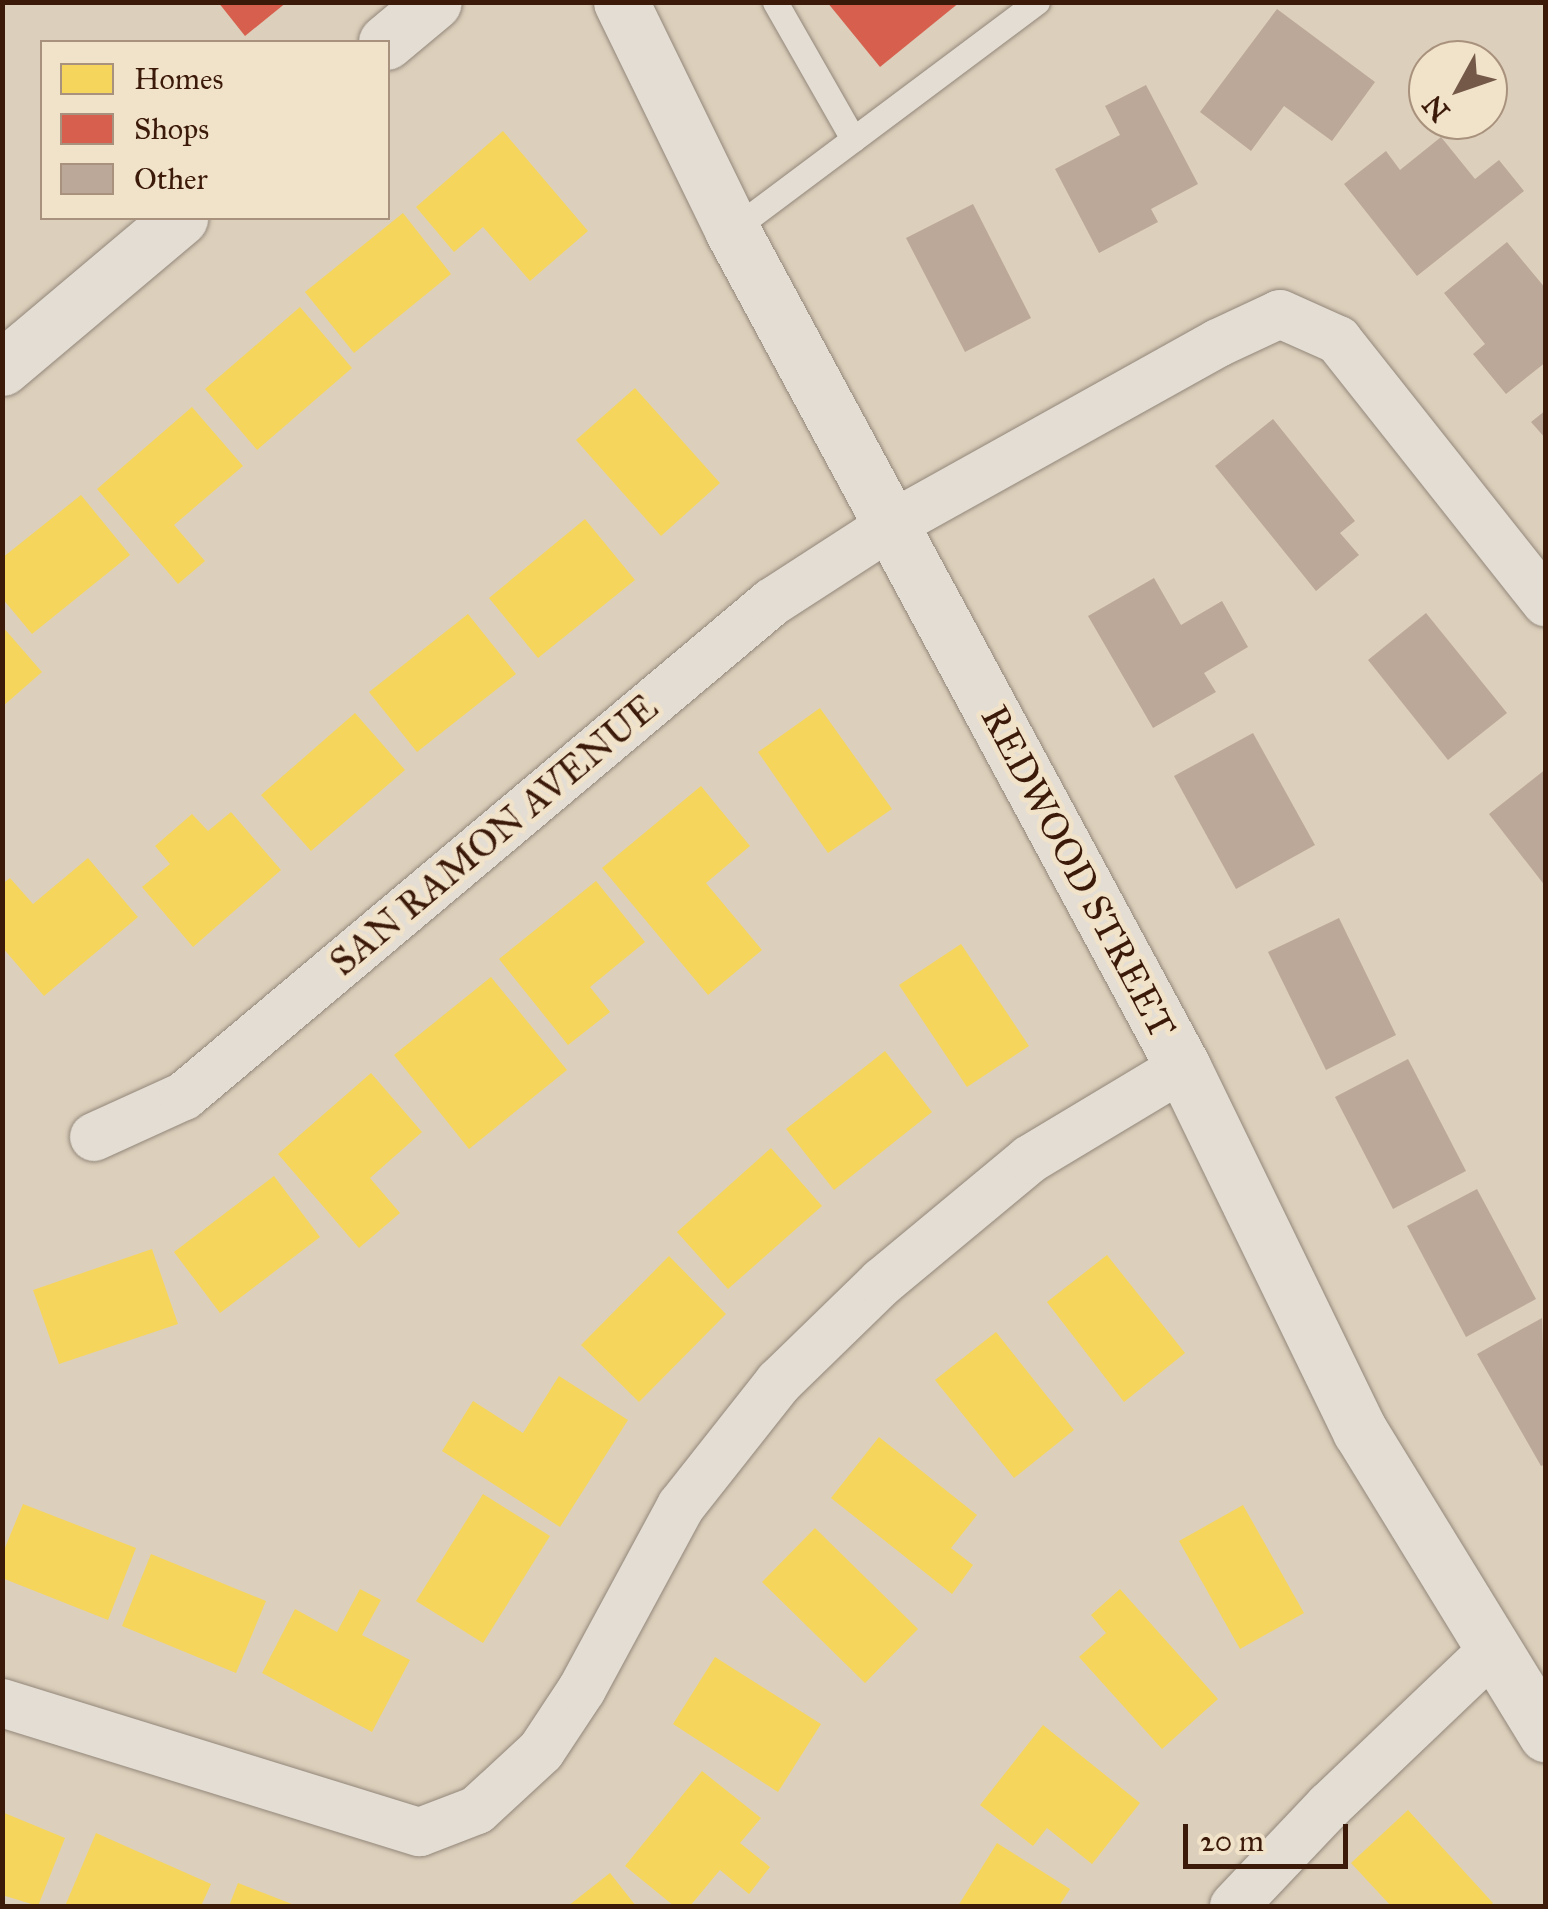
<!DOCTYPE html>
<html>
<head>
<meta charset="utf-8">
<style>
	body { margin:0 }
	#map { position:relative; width:1548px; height:1909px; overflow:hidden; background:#dccfbb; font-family:"IM FELL Great Primer",serif }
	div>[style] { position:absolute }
	.homes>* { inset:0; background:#f6d55c }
	.shops>* { inset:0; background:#d6604d }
	.building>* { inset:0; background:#bca898 }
	.roads { filter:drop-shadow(0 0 2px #93877a) drop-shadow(0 0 2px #93877a) }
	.lane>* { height:25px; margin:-12.5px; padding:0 12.5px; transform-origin:12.5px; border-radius:12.5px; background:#e3ddd3 }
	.street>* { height:48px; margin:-24px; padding:0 24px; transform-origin:24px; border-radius:24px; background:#e3ddd3 }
	.secondary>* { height:55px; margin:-27.5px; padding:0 27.5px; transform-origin:27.5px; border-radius:27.5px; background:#e3ddd3 }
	span { translate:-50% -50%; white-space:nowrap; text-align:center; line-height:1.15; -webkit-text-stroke:10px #f1e2ca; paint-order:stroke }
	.street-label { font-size:38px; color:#3c1a0a }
	.frame { position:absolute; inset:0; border:5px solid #3c1a0a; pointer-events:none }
	.legend { position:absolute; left:40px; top:40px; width:350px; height:180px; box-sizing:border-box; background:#f1e2ca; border:2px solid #a9927d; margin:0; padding:12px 18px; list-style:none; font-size:30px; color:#3c1a0a }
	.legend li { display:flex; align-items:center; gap:20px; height:50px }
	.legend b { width:50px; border:2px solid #a9927d }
	.north { position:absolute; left:1408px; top:40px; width:100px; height:100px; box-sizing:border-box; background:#f1e2ca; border:2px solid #a9927d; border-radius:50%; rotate:230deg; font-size:28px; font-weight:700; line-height:40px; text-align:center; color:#3c1a0a }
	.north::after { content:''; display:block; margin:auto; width:35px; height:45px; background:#745948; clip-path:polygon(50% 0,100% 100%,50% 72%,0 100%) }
	.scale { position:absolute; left:1183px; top:1824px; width:165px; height:45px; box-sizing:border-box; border:5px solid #3c1a0a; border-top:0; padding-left:12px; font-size:30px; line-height:35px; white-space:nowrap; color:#3c1a0a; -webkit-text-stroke:8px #f1e2ca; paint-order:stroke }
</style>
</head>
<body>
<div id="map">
	<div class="homes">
		<div style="clip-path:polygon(503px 131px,588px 231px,530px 281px,483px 227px,454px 252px,416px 207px)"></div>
		<div style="clip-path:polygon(403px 213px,451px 274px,354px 353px,305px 292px)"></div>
		<div style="clip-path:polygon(300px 307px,352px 368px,257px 450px,205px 389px)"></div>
		<div style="clip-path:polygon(635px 388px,720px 483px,661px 536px,576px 440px)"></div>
		<div style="clip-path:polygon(192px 407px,243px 466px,174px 525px,205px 561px,178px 584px,97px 489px)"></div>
		<div style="clip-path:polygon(81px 495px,130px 555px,32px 634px,2px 598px,2px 558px)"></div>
		<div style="clip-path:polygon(585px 519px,635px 580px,538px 658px,489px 598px)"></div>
		<div style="clip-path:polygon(468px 614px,516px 674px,417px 752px,369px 692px)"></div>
		<div style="clip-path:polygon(2px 626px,42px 672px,2px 707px)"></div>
		<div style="clip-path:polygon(820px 708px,892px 809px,828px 853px,758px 752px)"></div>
		<div style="clip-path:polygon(355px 713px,405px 770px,311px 851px,261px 795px)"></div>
		<div style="clip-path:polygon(701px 786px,750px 846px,706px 883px,762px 950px,708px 995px,602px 868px)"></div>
		<div style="clip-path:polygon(231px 812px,281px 870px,193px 947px,142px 887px,170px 864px,155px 846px,192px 814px,208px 831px)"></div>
		<div style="clip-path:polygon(88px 858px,138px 917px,44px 996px,2px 947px,2px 884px,10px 878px,33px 904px)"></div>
		<div style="clip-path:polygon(596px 881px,645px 942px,590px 987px,610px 1012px,568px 1045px,499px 959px)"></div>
		<div style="clip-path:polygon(961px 944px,1029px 1046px,967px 1087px,899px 985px)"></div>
		<div style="clip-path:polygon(491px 977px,567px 1070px,469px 1149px,394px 1055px)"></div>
		<div style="clip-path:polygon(885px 1051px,932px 1112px,834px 1190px,786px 1129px)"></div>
		<div style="clip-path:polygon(371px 1073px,422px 1132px,370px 1178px,400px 1213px,359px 1248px,278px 1154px)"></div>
		<div style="clip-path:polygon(771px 1148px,822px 1206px,728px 1289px,677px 1232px)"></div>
		<div style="clip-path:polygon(274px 1176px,320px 1237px,220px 1313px,174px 1252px)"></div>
		<div style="clip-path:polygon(152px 1249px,178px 1324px,59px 1364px,33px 1290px)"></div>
		<div style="clip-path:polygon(1107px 1255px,1185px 1353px,1124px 1402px,1047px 1302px)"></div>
		<div style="clip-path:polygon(669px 1256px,726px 1314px,639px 1402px,581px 1345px)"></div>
		<div style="clip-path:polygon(996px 1332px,1074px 1430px,1014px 1478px,935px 1380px)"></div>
		<div style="clip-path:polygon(559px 1376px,628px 1420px,560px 1527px,442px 1451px,473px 1401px,523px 1433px)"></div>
		<div style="clip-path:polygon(879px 1437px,977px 1515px,951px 1548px,973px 1565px,952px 1594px,831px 1498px)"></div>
		<div style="clip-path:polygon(483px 1494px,550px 1536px,483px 1643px,416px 1601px)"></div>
		<div style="clip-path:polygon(23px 1504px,136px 1548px,108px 1620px,2px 1578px,2px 1555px)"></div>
		<div style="clip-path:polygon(1243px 1505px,1304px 1613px,1240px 1649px,1179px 1541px)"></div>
		<div style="clip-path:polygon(815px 1528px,918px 1629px,865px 1683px,762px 1582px)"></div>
		<div style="clip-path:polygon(151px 1554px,266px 1601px,236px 1673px,122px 1626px)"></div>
		<div style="clip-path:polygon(360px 1589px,381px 1600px,362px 1635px,410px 1660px,372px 1732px,262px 1673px,295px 1609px,337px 1632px)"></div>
		<div style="clip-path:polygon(1120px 1589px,1218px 1699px,1162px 1749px,1079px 1657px,1106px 1633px,1091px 1615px)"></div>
		<div style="clip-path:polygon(715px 1657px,821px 1724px,778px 1792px,673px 1724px)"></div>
		<div style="clip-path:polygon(1043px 1725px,1140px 1803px,1092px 1864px,1047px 1828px,1033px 1846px,980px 1805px)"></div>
		<div style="clip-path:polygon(702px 1771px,761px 1818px,740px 1843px,770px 1867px,749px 1894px,720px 1870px,690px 1906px,674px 1906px,625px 1866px)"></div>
		<div style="clip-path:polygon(1408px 1810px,1493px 1903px,1489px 1906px,1391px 1906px,1351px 1863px)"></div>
		<div style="clip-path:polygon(2px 1812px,65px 1838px,38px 1906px,2px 1895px)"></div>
		<div style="clip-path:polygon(96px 1833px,211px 1884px,201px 1906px,65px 1906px)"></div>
		<div style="clip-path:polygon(997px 1843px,1070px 1889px,1059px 1906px,958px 1906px)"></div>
		<div style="clip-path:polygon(610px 1873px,636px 1906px,568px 1906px)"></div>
		<div style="clip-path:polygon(238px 1883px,297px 1906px,229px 1906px)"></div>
	</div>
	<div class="shops">
		<div style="clip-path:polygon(218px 2px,287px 2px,245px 36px)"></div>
		<div style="clip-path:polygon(827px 2px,960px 2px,880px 67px)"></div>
	</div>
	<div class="building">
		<div style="clip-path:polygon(1277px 9px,1375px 82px,1332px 141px,1284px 106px,1251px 151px,1200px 112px)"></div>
		<div style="clip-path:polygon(1146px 85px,1198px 184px,1151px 209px,1158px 222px,1099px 253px,1055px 169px,1120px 135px,1105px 106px)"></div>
		<div style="clip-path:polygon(1441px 137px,1475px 179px,1499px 160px,1524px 191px,1417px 276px,1344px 184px,1386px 151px,1400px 170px)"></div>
		<div style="clip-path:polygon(973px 204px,1031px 318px,965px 352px,906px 238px)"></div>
		<div style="clip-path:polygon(1507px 242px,1546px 289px,1546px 362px,1506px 394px,1473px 354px,1485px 344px,1444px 293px)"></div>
		<div style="clip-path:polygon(1546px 410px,1546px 439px,1531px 422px)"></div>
		<div style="clip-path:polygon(1273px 419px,1355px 521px,1340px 533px,1359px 555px,1316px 591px,1215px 466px)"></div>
		<div style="clip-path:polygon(1154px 578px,1181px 625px,1222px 601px,1248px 647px,1204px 673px,1216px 692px,1153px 728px,1088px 616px)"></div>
		<div style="clip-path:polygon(1426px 613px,1507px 713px,1448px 760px,1368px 660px)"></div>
		<div style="clip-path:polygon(1253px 733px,1315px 845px,1236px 889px,1174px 776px)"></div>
		<div style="clip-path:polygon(1546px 769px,1546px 887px,1489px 814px)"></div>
		<div style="clip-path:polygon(1339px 918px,1396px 1035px,1326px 1070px,1268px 952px)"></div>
		<div style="clip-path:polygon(1408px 1059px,1466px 1171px,1393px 1209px,1335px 1097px)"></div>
		<div style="clip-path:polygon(1477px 1189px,1536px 1299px,1466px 1337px,1407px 1226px)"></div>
		<div style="clip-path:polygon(1542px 1318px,1546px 1464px,1541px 1466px,1477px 1354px)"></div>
	</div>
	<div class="roads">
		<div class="lane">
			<div style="left:775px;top:2px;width:158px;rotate:60.3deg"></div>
			<div style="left:732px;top:230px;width:381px;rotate:-36.8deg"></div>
		</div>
		<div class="street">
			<div style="left:94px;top:1137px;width:99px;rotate:-24.5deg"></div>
			<div style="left:184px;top:1096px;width:768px;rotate:-40.03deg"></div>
			<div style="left:772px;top:602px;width:142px;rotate:-32.9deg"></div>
			<div style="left:891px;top:525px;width:374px;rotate:-29.1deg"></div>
			<div style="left:1218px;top:343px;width:68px;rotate:-25.1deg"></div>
			<div style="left:1280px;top:314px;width:64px;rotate:24.1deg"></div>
			<div style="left:1338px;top:340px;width:335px;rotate:51.6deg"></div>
			<div style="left:2px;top:1703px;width:437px;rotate:17.2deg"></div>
			<div style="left:420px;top:1832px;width:61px;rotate:-21.1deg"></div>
			<div style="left:477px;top:1810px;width:87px;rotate:-42.7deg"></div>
			<div style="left:541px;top:1751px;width:74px;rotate:-56.5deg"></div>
			<div style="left:582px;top:1689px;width:208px;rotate:-61.6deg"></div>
			<div style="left:681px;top:1506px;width:158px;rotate:-51.7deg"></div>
			<div style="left:779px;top:1382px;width:144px;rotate:-44.2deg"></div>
			<div style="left:882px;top:1282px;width:192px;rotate:-39.7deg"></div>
			<div style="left:1030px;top:1159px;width:179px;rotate:-31deg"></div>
			<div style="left:1234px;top:1906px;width:138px;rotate:-46.5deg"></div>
			<div style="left:1329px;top:1806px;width:228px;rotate:-43.6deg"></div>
		</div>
		<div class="secondary">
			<div style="left:621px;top:2px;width:254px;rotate:64deg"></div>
			<div style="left:732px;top:230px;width:951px;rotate:61.68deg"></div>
			<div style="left:1183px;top:1067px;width:405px;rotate:64.1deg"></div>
			<div style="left:1360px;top:1431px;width:356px;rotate:58.5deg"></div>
			<div style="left:386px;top:42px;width:62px;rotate:-39.8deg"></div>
			<div style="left:2px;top:368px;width:233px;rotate:-40.1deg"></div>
		</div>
	</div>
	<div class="street-label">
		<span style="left:494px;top:835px;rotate:-40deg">SAN RAMON AVENUE</span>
		<span style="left:1078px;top:872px;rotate:62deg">REDWOOD STREET</span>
	</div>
	<div class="frame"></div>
	<ul class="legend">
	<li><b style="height:28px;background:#f6d55c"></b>Homes</li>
	<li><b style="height:28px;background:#d6604d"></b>Shops</li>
	<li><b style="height:28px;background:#bca898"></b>Other</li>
	</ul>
	<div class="north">N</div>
	<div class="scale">20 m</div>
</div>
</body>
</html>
